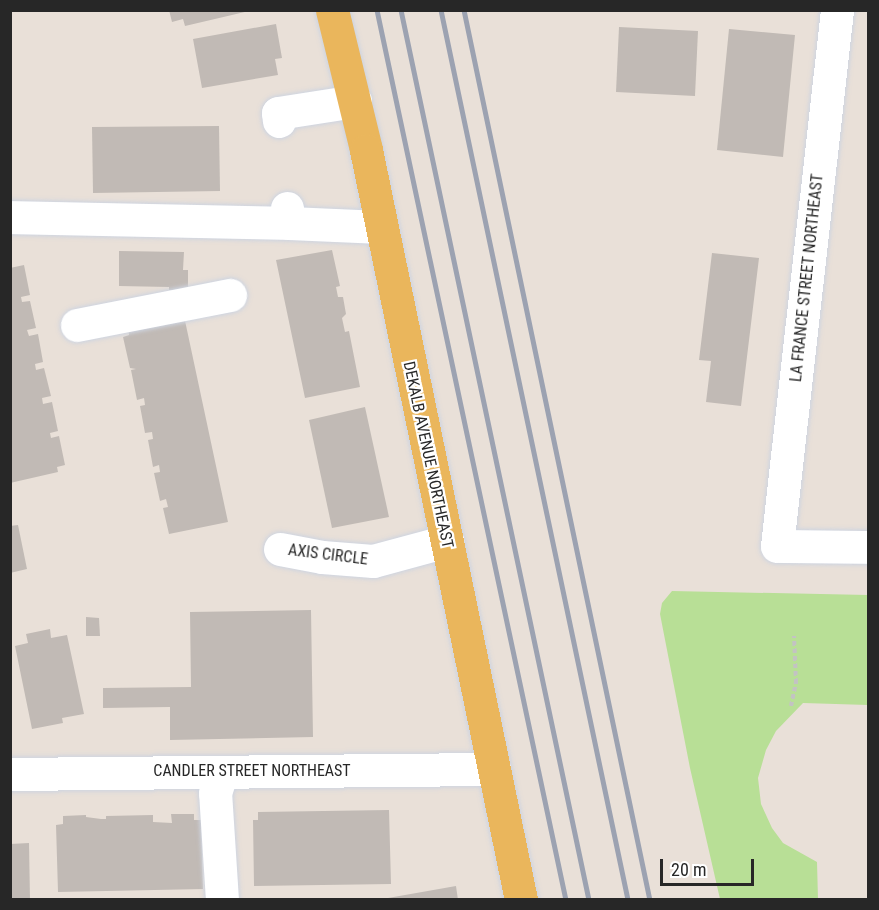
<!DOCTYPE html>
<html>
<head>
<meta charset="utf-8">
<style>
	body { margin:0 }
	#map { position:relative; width:879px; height:910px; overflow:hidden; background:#e9e0d8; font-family:"Roboto Condensed",sans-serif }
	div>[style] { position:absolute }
	.green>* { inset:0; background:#b8df96 }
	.building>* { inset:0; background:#c1bab5 }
	.path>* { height:4px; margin-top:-2px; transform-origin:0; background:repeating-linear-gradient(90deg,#c3c3c3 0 4.5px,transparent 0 7.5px) }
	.roads { filter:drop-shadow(0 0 2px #ced4e0) drop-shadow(0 0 2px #ced4e0) }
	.minor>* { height:33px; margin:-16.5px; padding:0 16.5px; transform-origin:16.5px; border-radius:16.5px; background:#fff }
	.major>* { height:33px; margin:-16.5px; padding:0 16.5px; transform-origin:16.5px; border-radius:16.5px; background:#eab65c }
	.rail>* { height:4.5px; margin:-2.25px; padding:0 2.25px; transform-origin:2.25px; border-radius:2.25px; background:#9ca2b1 }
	span { translate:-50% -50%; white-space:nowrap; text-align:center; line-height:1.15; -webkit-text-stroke:4.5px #fff; paint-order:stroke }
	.street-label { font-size:16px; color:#272727 }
	.frame { position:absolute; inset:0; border:12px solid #272727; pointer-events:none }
	.scale { position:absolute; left:660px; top:859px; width:94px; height:27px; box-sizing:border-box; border:3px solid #272727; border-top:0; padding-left:8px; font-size:18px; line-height:21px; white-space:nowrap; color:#272727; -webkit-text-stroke:4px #fff; paint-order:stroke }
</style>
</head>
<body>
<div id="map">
	<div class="green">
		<div style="clip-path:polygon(672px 591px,868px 595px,868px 705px,803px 703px,776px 731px,766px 750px,758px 778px,761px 804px,772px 828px,783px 843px,817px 862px,818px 899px,720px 899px,690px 768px,660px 614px,662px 603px)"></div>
	</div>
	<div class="building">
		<div style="clip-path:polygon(169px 10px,249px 10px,249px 11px,185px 26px,183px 19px,172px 22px)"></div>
		<div style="clip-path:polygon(276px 24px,282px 58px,275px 59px,278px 75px,202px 88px,193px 39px)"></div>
		<div style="clip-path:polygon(619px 27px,698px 31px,695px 96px,616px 92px)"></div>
		<div style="clip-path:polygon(729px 29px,795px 35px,783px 157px,717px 150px)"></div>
		<div style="clip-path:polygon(219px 126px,220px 191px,93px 193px,92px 127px)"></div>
		<div style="clip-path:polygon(332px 250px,340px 286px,336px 287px,338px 297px,343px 297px,346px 314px,342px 318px,345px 332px,349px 331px,360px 387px,305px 398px,276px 260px)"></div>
		<div style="clip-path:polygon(119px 251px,184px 252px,183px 270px,188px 270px,188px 290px,169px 290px,169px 287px,119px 286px)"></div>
		<div style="clip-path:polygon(712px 253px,759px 258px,741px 406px,706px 402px,711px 361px,699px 360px)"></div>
		<div style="clip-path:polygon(24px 265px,30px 295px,21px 297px,22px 302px,30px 301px,36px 328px,27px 330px,29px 336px,38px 334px,43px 362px,35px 364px,36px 370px,44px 368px,51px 396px,42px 398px,43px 404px,52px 402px,58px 431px,50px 433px,51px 438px,59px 436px,65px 465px,57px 467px,58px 472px,10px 483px,10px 268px)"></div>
		<div style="clip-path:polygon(184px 316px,228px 522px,169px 534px,163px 508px,168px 507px,166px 499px,160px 501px,154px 473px,160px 472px,159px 465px,153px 467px,148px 440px,153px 439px,152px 432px,145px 433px,140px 406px,145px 405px,144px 398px,137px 400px,131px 370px,136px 369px,130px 368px,123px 337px,129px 335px,128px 328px)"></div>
		<div style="clip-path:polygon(365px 407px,389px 517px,332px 528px,309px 420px)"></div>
		<div style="clip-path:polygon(18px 525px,27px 569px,10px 573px,10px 526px)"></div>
		<div style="clip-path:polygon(311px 610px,313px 737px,170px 740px,170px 707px,103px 708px,103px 688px,191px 687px,190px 612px)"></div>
		<div style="clip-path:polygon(86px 617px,99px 618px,100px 636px,86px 636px)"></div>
		<div style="clip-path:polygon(50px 629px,51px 638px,67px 635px,84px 714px,62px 718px,63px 723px,32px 729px,15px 646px,28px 643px,26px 634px)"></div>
		<div style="clip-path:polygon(389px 810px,391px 884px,254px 886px,253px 820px,258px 820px,258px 812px)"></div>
		<div style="clip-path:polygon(171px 814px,194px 814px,194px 820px,201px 820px,203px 889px,58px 892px,56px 825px,63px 824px,63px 816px,86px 815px,86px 817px,101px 819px,106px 819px,106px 816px,153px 815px,153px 822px,172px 823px)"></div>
		<div style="clip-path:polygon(29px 843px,30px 900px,10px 900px,10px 844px)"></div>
		<div style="clip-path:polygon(456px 886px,458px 900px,388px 900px,388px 898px)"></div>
	</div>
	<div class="path">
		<div style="left:791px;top:706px;width:24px;rotate:-78deg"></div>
		<div style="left:796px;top:683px;width:47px;rotate:-92.4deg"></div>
	</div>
	<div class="roads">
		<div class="minor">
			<div style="left:837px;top:10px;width:539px;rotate:96.39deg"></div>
			<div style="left:777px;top:546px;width:91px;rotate:0.6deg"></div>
			<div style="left:279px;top:121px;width:8px;rotate:-97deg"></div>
			<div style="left:278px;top:113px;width:78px;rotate:-8.9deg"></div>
			<div style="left:287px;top:208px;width:15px;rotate:82deg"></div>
			<div style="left:289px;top:223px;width:92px;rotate:2.5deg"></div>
			<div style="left:10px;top:217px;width:279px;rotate:1.2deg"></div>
			<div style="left:77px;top:325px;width:156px;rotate:-11.1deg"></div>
			<div style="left:280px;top:549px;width:43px;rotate:10.8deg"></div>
			<div style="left:322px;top:557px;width:51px;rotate:4.5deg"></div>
			<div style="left:373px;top:561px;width:77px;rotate:-15.1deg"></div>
			<div style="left:10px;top:774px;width:484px;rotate:-0.6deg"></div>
			<div style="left:222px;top:900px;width:107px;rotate:-93.7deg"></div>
			<div style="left:215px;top:793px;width:22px;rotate:-72deg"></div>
		</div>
		<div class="major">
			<div style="left:332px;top:10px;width:144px;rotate:76.3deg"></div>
			<div style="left:366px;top:150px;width:766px;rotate:78.32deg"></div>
		</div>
	</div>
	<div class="rail">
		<div style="left:377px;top:10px;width:910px;rotate:78.01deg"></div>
		<div style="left:401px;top:10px;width:910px;rotate:78.07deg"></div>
		<div style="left:441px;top:10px;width:909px;rotate:78.13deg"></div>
		<div style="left:464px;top:10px;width:909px;rotate:78.2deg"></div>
	</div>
	<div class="street-label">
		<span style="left:807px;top:278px;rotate:-84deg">LA FRANCE STREET NORTHEAST</span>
		<span style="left:428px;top:455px;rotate:78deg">DEKALB AVENUE NORTHEAST</span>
		<span style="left:328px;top:555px;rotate:7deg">AXIS CIRCLE</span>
		<span style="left:252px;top:771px">CANDLER STREET NORTHEAST</span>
	</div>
	<div class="frame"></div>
	<div class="scale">20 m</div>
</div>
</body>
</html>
